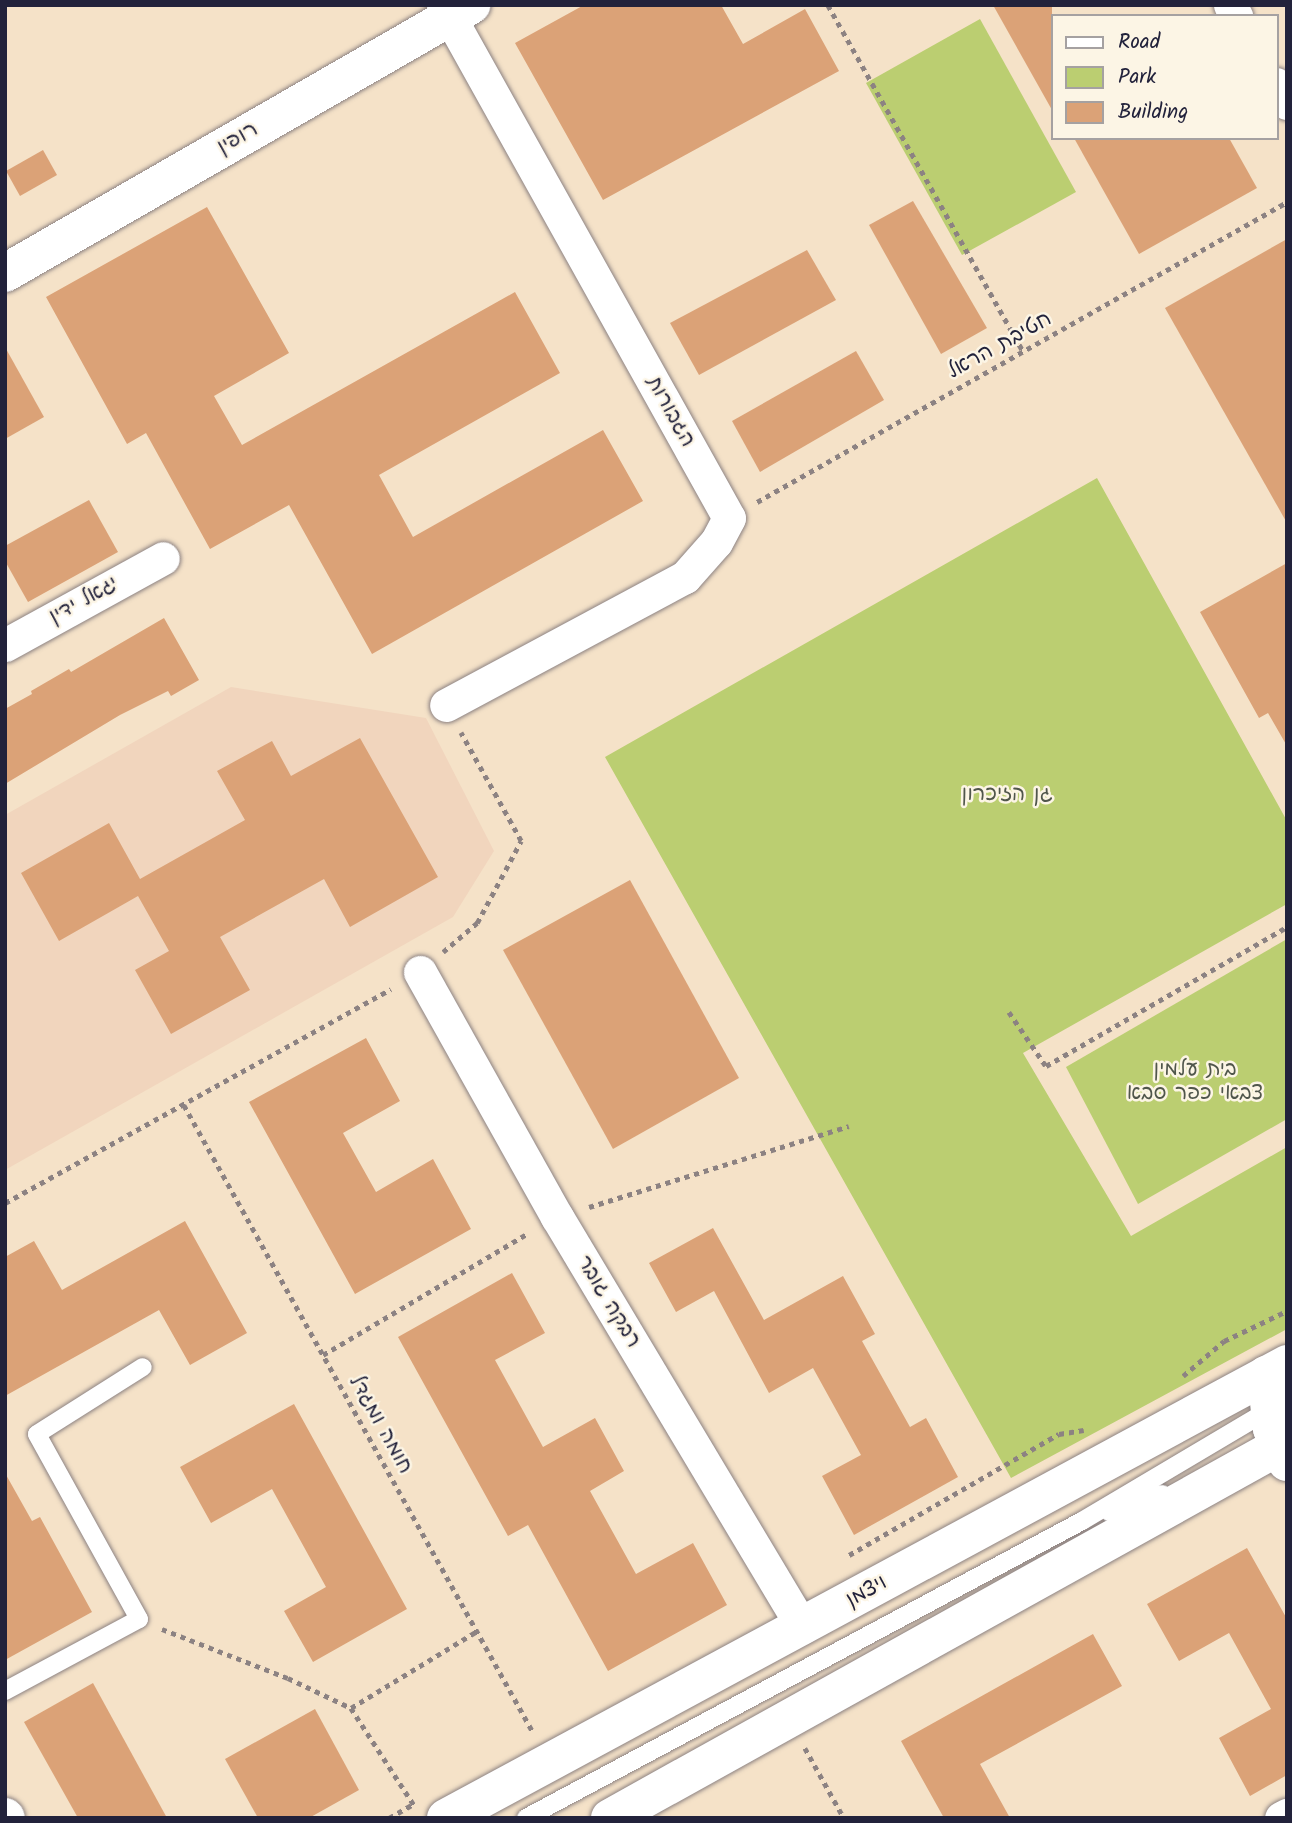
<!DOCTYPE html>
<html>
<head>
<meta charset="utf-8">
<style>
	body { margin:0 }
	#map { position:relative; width:1292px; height:1823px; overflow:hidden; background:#f5e2c8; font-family:Kalam,"Playpen Sans Hebrew",sans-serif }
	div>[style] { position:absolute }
	.built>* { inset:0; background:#f1d5bd }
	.green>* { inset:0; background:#bbce71 }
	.building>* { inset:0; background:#dba277 }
	.path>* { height:4.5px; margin-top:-2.25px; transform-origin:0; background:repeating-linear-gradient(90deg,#8c8282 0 5px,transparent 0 10px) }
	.roads { filter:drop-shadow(0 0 2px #8c8282) drop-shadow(0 0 2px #8c8282) }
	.lane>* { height:18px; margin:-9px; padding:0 9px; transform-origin:9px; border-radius:9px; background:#fff }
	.street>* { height:33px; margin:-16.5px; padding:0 16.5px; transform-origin:16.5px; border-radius:16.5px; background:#fff }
	.secondary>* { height:38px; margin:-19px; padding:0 19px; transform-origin:19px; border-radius:19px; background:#fff }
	span { translate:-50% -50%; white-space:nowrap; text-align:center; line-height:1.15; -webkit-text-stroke:5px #fcf5e5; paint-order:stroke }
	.street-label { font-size:21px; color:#22223b }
	.park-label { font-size:21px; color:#50564b }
	.frame { position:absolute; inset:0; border:7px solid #22223b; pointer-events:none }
	.legend { position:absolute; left:1051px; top:14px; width:228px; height:126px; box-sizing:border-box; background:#fcf5e5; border:2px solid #a5a1a1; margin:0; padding:9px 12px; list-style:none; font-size:21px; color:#22223b }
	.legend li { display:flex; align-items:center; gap:14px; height:35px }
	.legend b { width:35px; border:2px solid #a5a1a1 }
</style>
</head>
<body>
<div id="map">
	<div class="built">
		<div style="clip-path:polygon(231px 687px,426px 718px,494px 851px,453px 917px,5px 1170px,5px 815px)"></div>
	</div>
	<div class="green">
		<div style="clip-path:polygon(980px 19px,1076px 192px,962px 255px,866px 83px)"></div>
		<div style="clip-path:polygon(1097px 478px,1287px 821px,1287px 904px,1023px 1053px,1131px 1236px,1287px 1147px,1287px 1329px,1011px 1478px,605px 757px)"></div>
		<div style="clip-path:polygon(1287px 939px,1287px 1119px,1138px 1204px,1066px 1067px)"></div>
	</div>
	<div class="building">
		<div style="clip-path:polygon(584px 5px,721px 5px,743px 44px,805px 9px,839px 71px,603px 200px,515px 43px)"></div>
		<div style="clip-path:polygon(993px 5px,1052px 5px,1052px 110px)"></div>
		<div style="clip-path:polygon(1074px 138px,1229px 138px,1257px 188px,1139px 254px)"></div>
		<div style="clip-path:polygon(43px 150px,57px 175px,20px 196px,6px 171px)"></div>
		<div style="clip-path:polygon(913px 201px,987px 328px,941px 354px,869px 225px)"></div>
		<div style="clip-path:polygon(207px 207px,289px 353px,214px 396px,242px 445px,515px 292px,560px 373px,379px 475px,413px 537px,603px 430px,643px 501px,372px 654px,289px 505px,210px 549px,146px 433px,127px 444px,46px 297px)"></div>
		<div style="clip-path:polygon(1287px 239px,1287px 523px,1165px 308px)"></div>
		<div style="clip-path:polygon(807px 250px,836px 300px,699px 375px,670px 323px)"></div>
		<div style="clip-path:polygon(5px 347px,44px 417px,5px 439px)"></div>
		<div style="clip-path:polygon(856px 351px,884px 400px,760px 472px,732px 421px)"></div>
		<div style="clip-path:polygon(89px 500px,118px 552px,28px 602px,5px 561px,5px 546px)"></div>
		<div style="clip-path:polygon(1287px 563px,1287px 746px,1268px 713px,1259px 718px,1200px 612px)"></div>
		<div style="clip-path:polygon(164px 618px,199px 680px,171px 696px,168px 691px,120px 715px,5px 784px,5px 709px,32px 694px,31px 691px,69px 669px,71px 672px)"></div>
		<div style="clip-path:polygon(360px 738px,438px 877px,350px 927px,324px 879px,220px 937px,250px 990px,171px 1034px,135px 970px,169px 951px,138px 896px,59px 941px,21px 873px,109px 823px,140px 879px,245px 820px,217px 771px,272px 741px,291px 776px)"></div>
		<div style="clip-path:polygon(630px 880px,739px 1078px,613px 1149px,503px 950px)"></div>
		<div style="clip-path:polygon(366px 1038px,400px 1101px,343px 1133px,376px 1192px,433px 1159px,471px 1229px,355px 1294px,249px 1102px)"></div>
		<div style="clip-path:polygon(185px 1221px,247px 1333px,190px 1365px,159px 1310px,5px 1396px,5px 1257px,34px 1241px,62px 1290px)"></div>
		<div style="clip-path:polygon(713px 1228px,764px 1320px,843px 1276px,875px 1334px,862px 1341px,910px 1427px,926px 1418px,958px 1477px,854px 1535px,822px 1476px,861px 1455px,813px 1368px,769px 1393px,714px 1291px,676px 1312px,649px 1263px)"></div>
		<div style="clip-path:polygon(512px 1273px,545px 1333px,495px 1360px,543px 1447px,595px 1418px,624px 1471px,590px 1491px,636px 1574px,693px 1543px,727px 1605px,608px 1671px,528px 1525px,508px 1536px,398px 1337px)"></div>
		<div style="clip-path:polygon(294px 1404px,407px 1609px,313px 1662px,284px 1611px,326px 1587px,272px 1489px,211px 1523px,180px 1467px)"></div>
		<div style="clip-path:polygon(5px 1473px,32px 1521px,40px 1517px,92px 1612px,5px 1660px)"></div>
		<div style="clip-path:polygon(1247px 1548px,1287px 1619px,1287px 1775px,1250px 1796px,1219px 1738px,1271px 1709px,1229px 1633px,1179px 1661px,1147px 1604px)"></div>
		<div style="clip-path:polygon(1093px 1634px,1122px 1686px,980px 1764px,1010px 1818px,944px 1818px,901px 1741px)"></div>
		<div style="clip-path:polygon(93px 1683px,167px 1818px,78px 1818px,24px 1722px)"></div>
		<div style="clip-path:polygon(315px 1709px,359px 1790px,309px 1818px,258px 1818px,225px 1759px)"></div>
	</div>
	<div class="path">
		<div style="left:828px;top:5px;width:397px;rotate:60.6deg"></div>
		<div style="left:757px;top:502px;width:609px;rotate:-29.51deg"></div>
		<div style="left:443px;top:952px;width:45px;rotate:-40.5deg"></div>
		<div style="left:477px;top:923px;width:93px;rotate:-61.8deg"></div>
		<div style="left:521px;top:841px;width:124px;rotate:-119.1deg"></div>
		<div style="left:1009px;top:1012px;width:65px;rotate:55.6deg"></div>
		<div style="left:1046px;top:1066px;width:278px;rotate:-30deg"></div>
		<div style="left:184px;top:1105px;width:718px;rotate:60.9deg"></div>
		<div style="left:5px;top:1203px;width:441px;rotate:-29deg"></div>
		<div style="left:589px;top:1207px;width:272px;rotate:-17.3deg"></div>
		<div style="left:323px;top:1355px;width:237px;rotate:-30.7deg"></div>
		<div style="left:1183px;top:1376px;width:54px;rotate:-40.5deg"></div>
		<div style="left:1224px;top:1341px;width:70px;rotate:-25.5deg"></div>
		<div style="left:849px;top:1555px;width:242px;rotate:-30deg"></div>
		<div style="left:1059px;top:1434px;width:25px;rotate:-9deg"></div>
		<div style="left:162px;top:1629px;width:135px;rotate:21.3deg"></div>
		<div style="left:288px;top:1678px;width:70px;rotate:25.5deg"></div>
		<div style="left:351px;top:1708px;width:116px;rotate:57deg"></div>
		<div style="left:351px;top:1708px;width:148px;rotate:-31.4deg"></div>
		<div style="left:805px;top:1748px;width:80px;rotate:60.9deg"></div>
		<div style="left:389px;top:1818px;width:28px;rotate:-30deg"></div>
	</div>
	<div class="roads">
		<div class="lane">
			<div style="left:1109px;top:1512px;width:56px;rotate:-18.8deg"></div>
			<div style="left:5px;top:1691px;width:152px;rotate:-28.2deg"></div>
			<div style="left:139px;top:1619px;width:211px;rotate:-118.9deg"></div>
			<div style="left:37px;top:1434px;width:125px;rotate:-32.3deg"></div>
			<div style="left:526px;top:1818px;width:630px;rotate:-28.11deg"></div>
			<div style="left:1082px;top:1521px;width:221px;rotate:-30.7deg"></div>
		</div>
		<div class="street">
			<div style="left:443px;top:5px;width:587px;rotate:60.86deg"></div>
			<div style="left:729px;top:518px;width:27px;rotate:118deg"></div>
			<div style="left:716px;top:542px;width:47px;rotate:131.5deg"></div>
			<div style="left:685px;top:577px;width:271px;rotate:151.8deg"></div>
			<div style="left:1230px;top:5px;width:13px;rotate:61deg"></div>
			<div style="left:1276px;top:84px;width:22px;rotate:60deg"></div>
			<div style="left:5px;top:645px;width:180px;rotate:-28.8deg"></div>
			<div style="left:420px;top:972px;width:281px;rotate:60.8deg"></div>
			<div style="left:557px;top:1217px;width:478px;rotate:59.1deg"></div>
			<div style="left:1281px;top:1818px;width:7px;rotate:-27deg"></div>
		</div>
		<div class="secondary">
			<div style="left:5px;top:273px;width:538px;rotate:-29.9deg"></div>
			<div style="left:1266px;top:1375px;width:54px;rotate:83.7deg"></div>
			<div style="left:1272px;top:1429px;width:36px;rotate:66deg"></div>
			<div style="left:5px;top:1817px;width:1px;rotate:45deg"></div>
			<div style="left:446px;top:1818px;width:956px;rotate:-28.36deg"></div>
			<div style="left:610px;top:1818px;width:774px;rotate:-29.05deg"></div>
		</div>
	</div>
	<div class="street-label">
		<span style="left:238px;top:139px;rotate:-30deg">רופין</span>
		<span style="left:1000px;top:346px;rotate:-29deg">חטיבת הראל</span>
		<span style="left:670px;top:412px;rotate:61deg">הגבורות</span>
		<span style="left:84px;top:601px;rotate:-29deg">יגאל ידין</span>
		<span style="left:608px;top:1302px;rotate:59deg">רבקה גובר</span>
		<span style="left:380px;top:1425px;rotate:61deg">חומה ומגדל</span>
		<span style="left:867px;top:1592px;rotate:-29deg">ויצמן</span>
	</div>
	<div class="park-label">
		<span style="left:1007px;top:795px">גן הזיכרון</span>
		<span style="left:1195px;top:1082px">בית עלמין<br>צבאי כפר סבא</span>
	</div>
	<div class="frame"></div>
	<ul class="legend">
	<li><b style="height:9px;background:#fff"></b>Road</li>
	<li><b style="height:19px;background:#bbce71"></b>Park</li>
	<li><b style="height:19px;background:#dba277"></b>Building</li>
	</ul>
</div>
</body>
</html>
